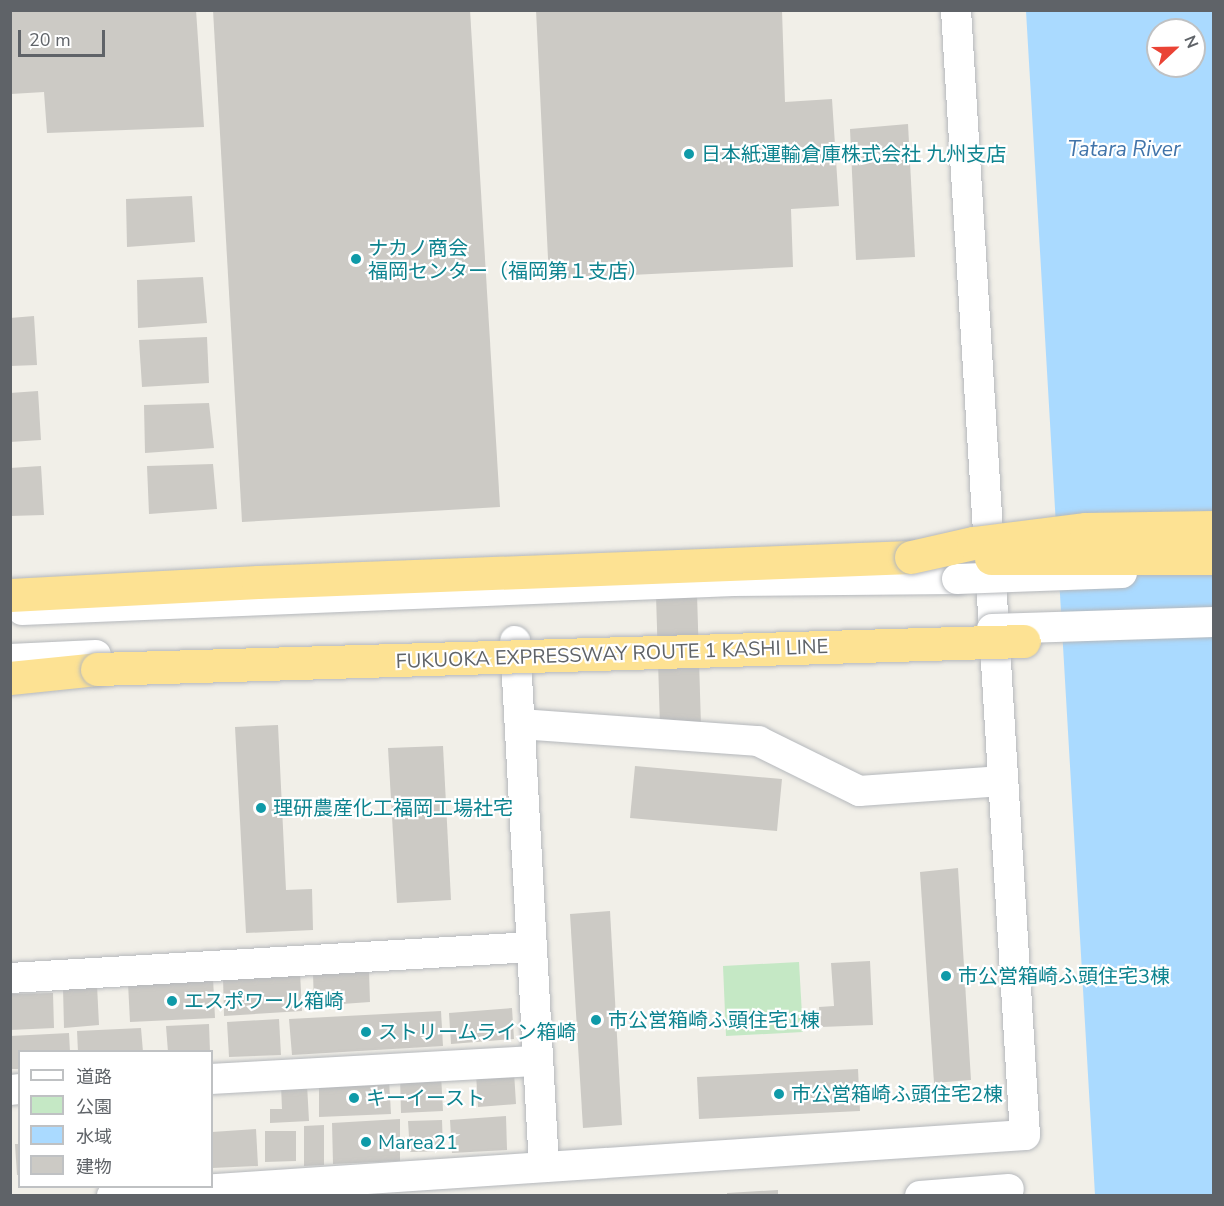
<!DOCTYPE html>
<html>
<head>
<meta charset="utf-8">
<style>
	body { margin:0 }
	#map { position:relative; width:1224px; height:1206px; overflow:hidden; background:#f1efe8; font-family:"Nunito Sans","Noto Sans JP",sans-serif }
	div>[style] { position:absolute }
	.green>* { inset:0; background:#c5e8c5 }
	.water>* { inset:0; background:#aadaff }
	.building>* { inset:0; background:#cccac5 }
	.roads { filter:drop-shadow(0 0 2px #b5b8bc) drop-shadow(0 0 2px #b5b8bc) }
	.minor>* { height:30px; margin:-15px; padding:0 15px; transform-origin:15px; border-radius:15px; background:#fff }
	.highway>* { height:33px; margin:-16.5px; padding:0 16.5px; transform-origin:16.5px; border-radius:16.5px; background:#fde293 }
	.bridges { filter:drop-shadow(0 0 2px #b5b8bc) drop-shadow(0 0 2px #b5b8bc) }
	.minor-bridge>* { height:30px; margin:-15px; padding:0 15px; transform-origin:15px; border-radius:15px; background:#fff }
	.highway-bridge>* { height:33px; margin:-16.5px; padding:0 16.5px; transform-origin:16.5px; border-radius:16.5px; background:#fde293 }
	.dots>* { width:16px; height:16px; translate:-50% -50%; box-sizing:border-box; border:3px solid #fff; border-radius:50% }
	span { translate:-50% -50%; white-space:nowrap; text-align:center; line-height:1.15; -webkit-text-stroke:4.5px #fff; paint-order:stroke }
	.culture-label { font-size:20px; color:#0d838f }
	.left { translate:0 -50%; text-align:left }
	.street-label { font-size:20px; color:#5f6368 }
	.water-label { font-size:21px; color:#4174aa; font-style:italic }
	.frame { position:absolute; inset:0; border:12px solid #5f6368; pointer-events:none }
	.legend { position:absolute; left:18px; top:1050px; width:195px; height:138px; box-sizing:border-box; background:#fff; border:2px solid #bfc1c3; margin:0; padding:8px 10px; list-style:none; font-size:18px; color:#5f6368 }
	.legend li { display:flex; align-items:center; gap:12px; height:30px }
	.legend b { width:30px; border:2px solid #bfc1c3 }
	.north { position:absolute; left:1146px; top:18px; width:60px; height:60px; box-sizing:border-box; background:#fff; border:2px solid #bfc1c3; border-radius:50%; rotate:68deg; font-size:16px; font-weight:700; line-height:24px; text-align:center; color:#5f6368 }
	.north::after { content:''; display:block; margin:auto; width:21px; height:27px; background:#ea4335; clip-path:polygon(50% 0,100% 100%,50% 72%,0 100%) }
	.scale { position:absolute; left:18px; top:30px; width:87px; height:27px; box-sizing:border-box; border:3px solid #5f6368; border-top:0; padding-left:8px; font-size:18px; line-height:21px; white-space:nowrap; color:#5f6368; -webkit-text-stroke:4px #fff; paint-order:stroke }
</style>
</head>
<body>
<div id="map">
	<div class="green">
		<div style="clip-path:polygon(799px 962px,803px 1032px,726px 1036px,723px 966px)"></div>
	</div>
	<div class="water">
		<div style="clip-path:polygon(evenodd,1026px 11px,1213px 11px,1213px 1195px,1095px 1195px,1026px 11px,1158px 30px,1194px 30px,1194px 66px,1158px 66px,1158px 30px)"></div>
	</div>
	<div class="building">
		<div style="clip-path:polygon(10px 10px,196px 10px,204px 127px,47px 133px,44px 92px,11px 94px)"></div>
		<div style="clip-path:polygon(213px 10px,470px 10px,500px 507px,242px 522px)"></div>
		<div style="clip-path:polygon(536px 10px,782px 10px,785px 102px,832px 99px,839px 206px,791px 209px,793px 267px,549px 279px)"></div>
		<div style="clip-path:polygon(908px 124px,915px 257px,856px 260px,850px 129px)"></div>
		<div style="clip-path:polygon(192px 196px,195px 242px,127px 247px,126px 199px)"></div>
		<div style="clip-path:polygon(203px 277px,207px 323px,138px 328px,137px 280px)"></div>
		<div style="clip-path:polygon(34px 316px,37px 365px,10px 366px,10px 318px)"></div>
		<div style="clip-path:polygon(207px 337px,209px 383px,142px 387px,139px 340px)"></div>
		<div style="clip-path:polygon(38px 391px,41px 440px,10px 442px,10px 393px)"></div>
		<div style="clip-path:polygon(209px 403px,214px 448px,145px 453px,144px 405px)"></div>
		<div style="clip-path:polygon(213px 464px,217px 509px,149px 514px,147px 466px)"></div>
		<div style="clip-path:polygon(41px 466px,44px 515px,10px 516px,10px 468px)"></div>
		<div style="clip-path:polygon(697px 594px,701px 726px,660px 727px,656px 595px)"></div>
		<div style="clip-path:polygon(278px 725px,286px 890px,312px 889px,313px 930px,246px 933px,235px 727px)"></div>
		<div style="clip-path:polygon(443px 746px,451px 900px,397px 903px,388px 748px)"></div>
		<div style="clip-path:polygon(635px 766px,782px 779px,777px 831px,630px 818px)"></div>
		<div style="clip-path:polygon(958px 868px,971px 1080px,934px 1083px,920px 872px)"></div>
		<div style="clip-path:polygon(610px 911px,622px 1125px,583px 1128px,570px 914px)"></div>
		<div style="clip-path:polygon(870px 961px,873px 1025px,821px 1027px,819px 1007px,834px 1006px,831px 963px)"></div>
		<div style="clip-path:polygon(369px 971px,370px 1002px,314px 1006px,313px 974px)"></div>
		<div style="clip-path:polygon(300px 972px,302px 1011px,224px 1016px,223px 977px)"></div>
		<div style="clip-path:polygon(213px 978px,215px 1018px,130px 1022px,128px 983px)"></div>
		<div style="clip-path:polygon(97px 985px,99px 1025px,64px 1028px,63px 987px)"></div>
		<div style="clip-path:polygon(53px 993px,54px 1028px,10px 1030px,10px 994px)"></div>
		<div style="clip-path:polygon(512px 1008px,514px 1039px,451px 1044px,449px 1013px)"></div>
		<div style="clip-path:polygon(441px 1011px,443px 1046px,292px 1055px,289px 1019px)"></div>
		<div style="clip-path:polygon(279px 1019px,281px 1055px,229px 1057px,227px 1022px)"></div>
		<div style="clip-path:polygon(209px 1024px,210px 1052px,168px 1052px,166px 1026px)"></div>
		<div style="clip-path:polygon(141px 1028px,143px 1052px,78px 1052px,77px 1031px)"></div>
		<div style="clip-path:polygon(69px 1033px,70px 1052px,20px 1052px,20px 1069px,10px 1069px,10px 1036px)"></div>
		<div style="clip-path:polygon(858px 1069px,860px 1111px,699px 1119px,697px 1077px)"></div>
		<div style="clip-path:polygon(514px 1072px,516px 1104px,478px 1107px,476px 1074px)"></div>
		<div style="clip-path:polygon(441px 1075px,443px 1111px,401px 1113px,400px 1077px)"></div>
		<div style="clip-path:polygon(389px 1080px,391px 1114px,319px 1117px,319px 1083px)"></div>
		<div style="clip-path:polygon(307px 1084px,309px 1121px,270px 1123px,270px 1109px,282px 1109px,281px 1086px)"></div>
		<div style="clip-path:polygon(506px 1116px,507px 1150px,452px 1153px,450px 1120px)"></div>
		<div style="clip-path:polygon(400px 1119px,400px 1161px,333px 1164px,332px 1123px)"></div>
		<div style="clip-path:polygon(442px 1120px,443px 1151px,410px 1152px,408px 1121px)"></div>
		<div style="clip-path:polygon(324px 1125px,324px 1165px,304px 1166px,304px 1126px)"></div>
		<div style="clip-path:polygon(256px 1129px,258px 1166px,212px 1168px,212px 1132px)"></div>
		<div style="clip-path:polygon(265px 1131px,296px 1131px,296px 1161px,265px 1162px)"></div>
		<div style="clip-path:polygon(15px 1144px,20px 1144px,20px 1175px,17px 1175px)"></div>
		<div style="clip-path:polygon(778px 1190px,778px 1196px,727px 1196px,727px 1193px)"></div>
	</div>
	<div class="roads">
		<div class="minor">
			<div style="left:22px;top:610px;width:712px;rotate:-2.34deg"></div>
			<div style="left:733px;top:581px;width:224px;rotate:-0.5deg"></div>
			<div style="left:515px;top:641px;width:527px;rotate:86.84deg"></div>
			<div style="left:10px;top:659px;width:86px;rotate:-2.7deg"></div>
			<div style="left:521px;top:724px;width:238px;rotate:4.1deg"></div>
			<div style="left:758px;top:741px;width:113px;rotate:26.3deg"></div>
			<div style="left:859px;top:791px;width:144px;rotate:-4deg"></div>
			<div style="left:10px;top:978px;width:523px;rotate:-3.4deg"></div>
			<div style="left:212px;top:1079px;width:326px;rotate:-3.2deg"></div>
			<div style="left:10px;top:1090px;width:10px;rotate:-6deg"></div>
			<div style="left:112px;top:1196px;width:915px;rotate:-3.82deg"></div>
			<div style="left:1025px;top:1135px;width:1127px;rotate:-93.51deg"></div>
			<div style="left:920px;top:1196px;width:89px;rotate:-4.5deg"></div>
		</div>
		<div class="highway">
			<div style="left:10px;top:595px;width:248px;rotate:-3deg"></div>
			<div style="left:258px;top:582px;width:653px;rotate:-2.19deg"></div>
			<div style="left:10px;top:678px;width:87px;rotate:-5.9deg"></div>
		</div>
	</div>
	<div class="bridges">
		<div class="minor-bridge">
			<div style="left:957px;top:579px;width:165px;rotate:-2.1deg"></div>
			<div style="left:992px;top:629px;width:222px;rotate:-1.8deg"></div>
		</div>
		<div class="highway-bridge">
			<div style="left:911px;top:557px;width:64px;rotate:-12.7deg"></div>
			<div style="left:973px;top:543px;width:114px;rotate:-7.1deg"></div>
			<div style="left:1086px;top:529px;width:128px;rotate:-0.9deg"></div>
			<div style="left:991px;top:558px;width:223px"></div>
			<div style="left:97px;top:669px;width:927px;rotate:-1.73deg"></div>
		</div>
	</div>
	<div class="dots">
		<div style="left:689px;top:154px;background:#0f9aa8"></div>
		<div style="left:356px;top:259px;background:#0f9aa8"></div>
		<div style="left:261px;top:808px;background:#0f9aa8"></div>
		<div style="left:946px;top:976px;background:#0f9aa8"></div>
		<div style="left:172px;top:1001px;background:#0f9aa8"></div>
		<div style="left:596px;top:1020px;background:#0f9aa8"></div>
		<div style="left:366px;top:1032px;background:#0f9aa8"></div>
		<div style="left:779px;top:1094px;background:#0f9aa8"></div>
		<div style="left:354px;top:1098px;background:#0f9aa8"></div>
		<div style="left:366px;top:1142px;background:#0f9aa8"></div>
	</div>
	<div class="culture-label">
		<span class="left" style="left:701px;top:154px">日本紙運輸倉庫株式会社 九州支店</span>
		<span class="left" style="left:368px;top:260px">ナカノ商会<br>福岡センター（福岡第１支店）</span>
		<span class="left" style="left:273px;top:808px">理研農産化工福岡工場社宅</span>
		<span class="left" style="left:958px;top:976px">市公営箱崎ふ頭住宅3棟</span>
		<span class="left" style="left:184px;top:1001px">エスポワール箱崎</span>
		<span class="left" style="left:608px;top:1020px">市公営箱崎ふ頭住宅1棟</span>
		<span class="left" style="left:378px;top:1032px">ストリームライン箱崎</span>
		<span class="left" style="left:791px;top:1094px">市公営箱崎ふ頭住宅2棟</span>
		<span class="left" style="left:366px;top:1098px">キーイースト</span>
		<span class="left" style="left:378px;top:1142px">Marea21</span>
	</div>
	<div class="street-label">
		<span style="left:612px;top:654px;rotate:-2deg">FUKUOKA EXPRESSWAY ROUTE 1 KASHI LINE</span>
	</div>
	<div class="water-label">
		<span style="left:1124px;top:149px">Tatara River</span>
	</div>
	<div class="frame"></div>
	<ul class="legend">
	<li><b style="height:8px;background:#fff"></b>道路</li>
	<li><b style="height:16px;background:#c5e8c5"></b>公園</li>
	<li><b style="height:16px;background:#aadaff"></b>水域</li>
	<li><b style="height:16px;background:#cccac5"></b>建物</li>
	</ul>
	<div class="north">N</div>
	<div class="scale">20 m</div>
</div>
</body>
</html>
